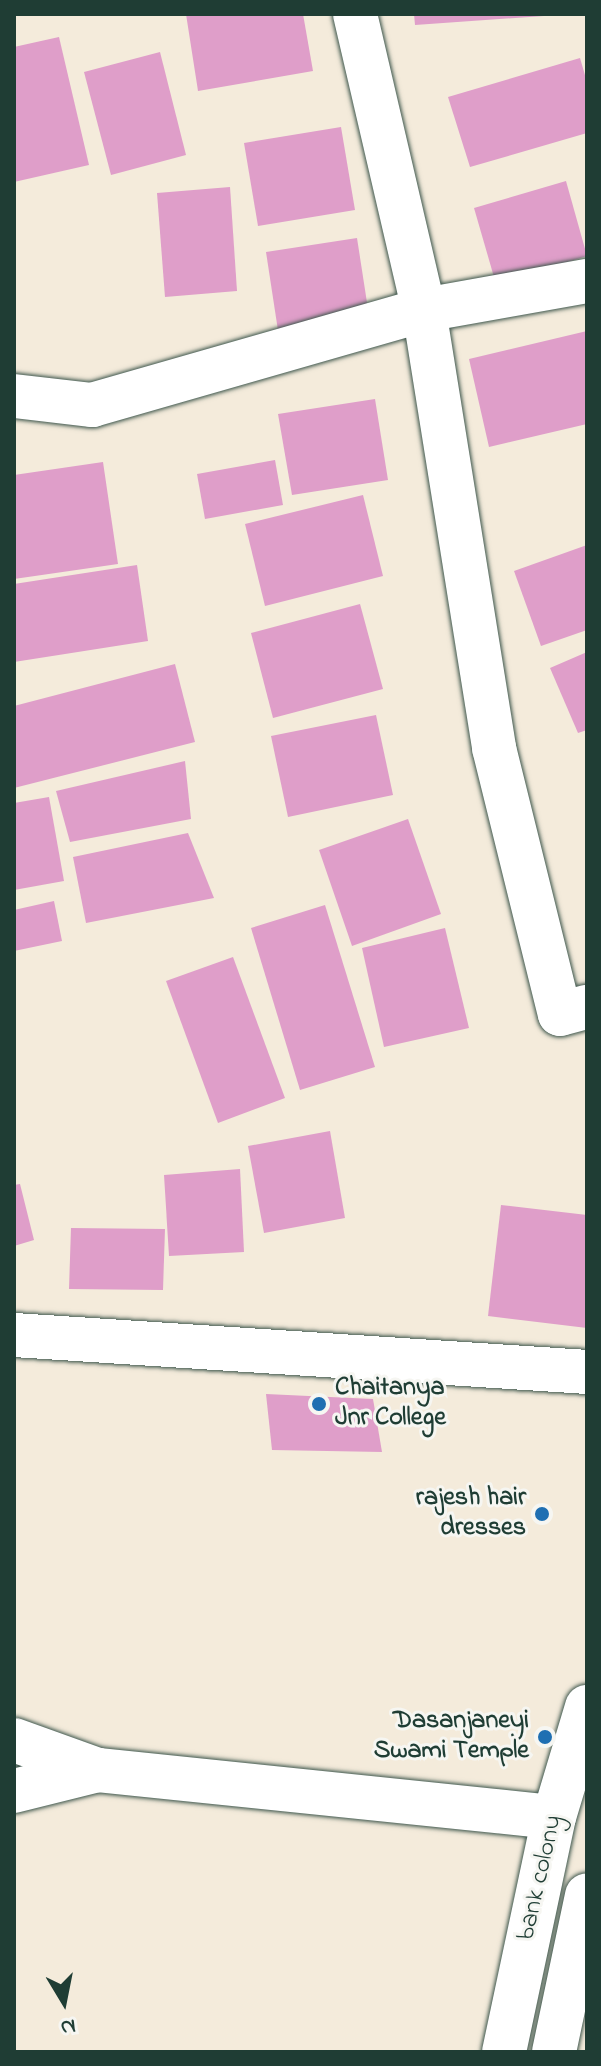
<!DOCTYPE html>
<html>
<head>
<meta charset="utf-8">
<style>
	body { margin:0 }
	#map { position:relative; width:601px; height:2066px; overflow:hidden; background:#f4ebdb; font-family:"Indie Flower",sans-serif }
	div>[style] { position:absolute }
	.building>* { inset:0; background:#df9ec9 }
	.roads { filter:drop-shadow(0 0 2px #3f574d) drop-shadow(0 0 2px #3f574d) }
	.street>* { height:44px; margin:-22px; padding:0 22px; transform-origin:22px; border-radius:22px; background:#fff }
	.secondary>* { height:44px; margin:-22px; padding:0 22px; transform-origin:22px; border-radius:22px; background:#fff }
	.dots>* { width:22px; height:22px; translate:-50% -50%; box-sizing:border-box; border:4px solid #f6f6f2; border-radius:50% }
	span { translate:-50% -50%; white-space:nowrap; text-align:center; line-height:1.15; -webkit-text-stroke:6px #f6f6f2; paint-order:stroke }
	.poi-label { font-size:26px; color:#1f3d34; font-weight:700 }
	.left { translate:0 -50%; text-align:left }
	.right { translate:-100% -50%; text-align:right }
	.street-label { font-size:26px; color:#1f3d34 }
	.frame { position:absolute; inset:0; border:16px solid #1f3d34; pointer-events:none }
	.north { position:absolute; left:24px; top:1962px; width:80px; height:80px; -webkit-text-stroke:6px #f6f6f2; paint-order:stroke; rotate:170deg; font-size:22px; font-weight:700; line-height:32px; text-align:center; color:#1f3d34 }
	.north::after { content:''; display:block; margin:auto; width:28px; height:36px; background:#1f3d34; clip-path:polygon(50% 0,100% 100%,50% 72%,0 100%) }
</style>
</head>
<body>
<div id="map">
	<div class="building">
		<div style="clip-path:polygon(186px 14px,303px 14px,313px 71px,198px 91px)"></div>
		<div style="clip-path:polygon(414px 14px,544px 14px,544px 16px,415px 25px)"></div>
		<div style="clip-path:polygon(59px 37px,89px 165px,14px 182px,14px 47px)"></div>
		<div style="clip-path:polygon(160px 52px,186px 155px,111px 175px,84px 72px)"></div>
		<div style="clip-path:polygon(580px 58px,587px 82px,587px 133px,470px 167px,448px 97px)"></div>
		<div style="clip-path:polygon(341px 127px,355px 210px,258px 226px,244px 143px)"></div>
		<div style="clip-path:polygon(566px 181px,587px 256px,496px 284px,474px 208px)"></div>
		<div style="clip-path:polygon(230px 187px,237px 291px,165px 297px,157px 193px)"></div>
		<div style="clip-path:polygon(357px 238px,370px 322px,279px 337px,266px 252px)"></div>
		<div style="clip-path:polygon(587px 331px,587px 424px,489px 447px,469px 359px)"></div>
		<div style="clip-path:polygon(375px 399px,388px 480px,292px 495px,278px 414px)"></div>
		<div style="clip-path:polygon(275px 460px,283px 505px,205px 519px,197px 474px)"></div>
		<div style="clip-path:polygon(103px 462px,118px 564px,14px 579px,14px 475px)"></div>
		<div style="clip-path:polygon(363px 495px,383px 576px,265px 606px,245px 524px)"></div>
		<div style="clip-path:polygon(587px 545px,587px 630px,541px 646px,514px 571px)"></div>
		<div style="clip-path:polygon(137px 565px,148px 641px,14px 662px,14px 584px)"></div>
		<div style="clip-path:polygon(360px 604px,383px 689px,273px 718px,251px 633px)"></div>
		<div style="clip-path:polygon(587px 652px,587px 730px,578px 733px,550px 668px)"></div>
		<div style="clip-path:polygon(175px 664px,195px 742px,14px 788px,14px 706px)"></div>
		<div style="clip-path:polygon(376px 715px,393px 795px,288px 817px,271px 736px)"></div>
		<div style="clip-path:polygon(185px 761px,191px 819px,70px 842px,56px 791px)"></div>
		<div style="clip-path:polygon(49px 797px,64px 881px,14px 890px,14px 803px)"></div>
		<div style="clip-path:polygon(408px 819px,441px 914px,352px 946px,319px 850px)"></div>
		<div style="clip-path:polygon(188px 833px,214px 898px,86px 923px,73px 857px)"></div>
		<div style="clip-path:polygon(54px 901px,62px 941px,14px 951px,14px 910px)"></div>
		<div style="clip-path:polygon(325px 905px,375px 1067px,300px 1090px,251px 928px)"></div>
		<div style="clip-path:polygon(445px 928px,469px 1028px,384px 1047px,362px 948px)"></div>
		<div style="clip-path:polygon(233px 957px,285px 1098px,218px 1123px,166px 981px)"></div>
		<div style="clip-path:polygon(330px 1131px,345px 1218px,264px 1233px,248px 1146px)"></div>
		<div style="clip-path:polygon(240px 1169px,244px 1252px,169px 1256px,164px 1175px)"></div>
		<div style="clip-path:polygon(20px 1184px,34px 1240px,14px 1246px,14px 1185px)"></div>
		<div style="clip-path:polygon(501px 1205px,587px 1215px,587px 1328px,488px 1316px)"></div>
		<div style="clip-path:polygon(71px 1228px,165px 1229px,163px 1290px,69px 1289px)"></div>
		<div style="clip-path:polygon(266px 1394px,373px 1399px,382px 1452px,272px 1450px)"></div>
	</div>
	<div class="roads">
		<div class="street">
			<div style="left:355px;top:14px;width:304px;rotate:76.9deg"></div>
			<div style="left:424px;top:310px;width:444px;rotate:80.9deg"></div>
			<div style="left:494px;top:748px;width:274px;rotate:76.1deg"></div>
			<div style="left:560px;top:1014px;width:28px;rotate:-15deg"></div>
			<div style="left:14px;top:396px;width:79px;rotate:6.6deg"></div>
			<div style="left:92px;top:405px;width:345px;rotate:-16deg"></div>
			<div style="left:424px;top:310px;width:166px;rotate:-10.1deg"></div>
			<div style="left:14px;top:1335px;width:574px;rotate:3.69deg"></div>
			<div style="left:14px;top:1740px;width:89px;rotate:19.7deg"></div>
			<div style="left:98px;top:1770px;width:458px;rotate:5.9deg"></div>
			<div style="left:14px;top:1791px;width:87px;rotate:-14deg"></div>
		</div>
		<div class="secondary">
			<div style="left:504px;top:2052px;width:240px;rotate:-78deg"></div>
			<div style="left:554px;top:1817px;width:115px;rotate:-73.3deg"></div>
			<div style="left:554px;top:2052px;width:160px;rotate:-78.1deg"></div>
		</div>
	</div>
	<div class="dots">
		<div style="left:319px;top:1404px;background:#1f6fb2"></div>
		<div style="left:542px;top:1514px;background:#1f6fb2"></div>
		<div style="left:545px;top:1737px;background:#1f6fb2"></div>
	</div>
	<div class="poi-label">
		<span class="left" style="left:335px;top:1404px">Chaitanya<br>Jnr College</span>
		<span class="right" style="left:526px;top:1514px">rajesh hair<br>dresses</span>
		<span class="right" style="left:529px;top:1737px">Dasanjaneyi<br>Swami Temple</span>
	</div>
	<div class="street-label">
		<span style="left:541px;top:1878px;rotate:-77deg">bank colony</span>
	</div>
	<div class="frame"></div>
	<div class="north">N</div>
</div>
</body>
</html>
